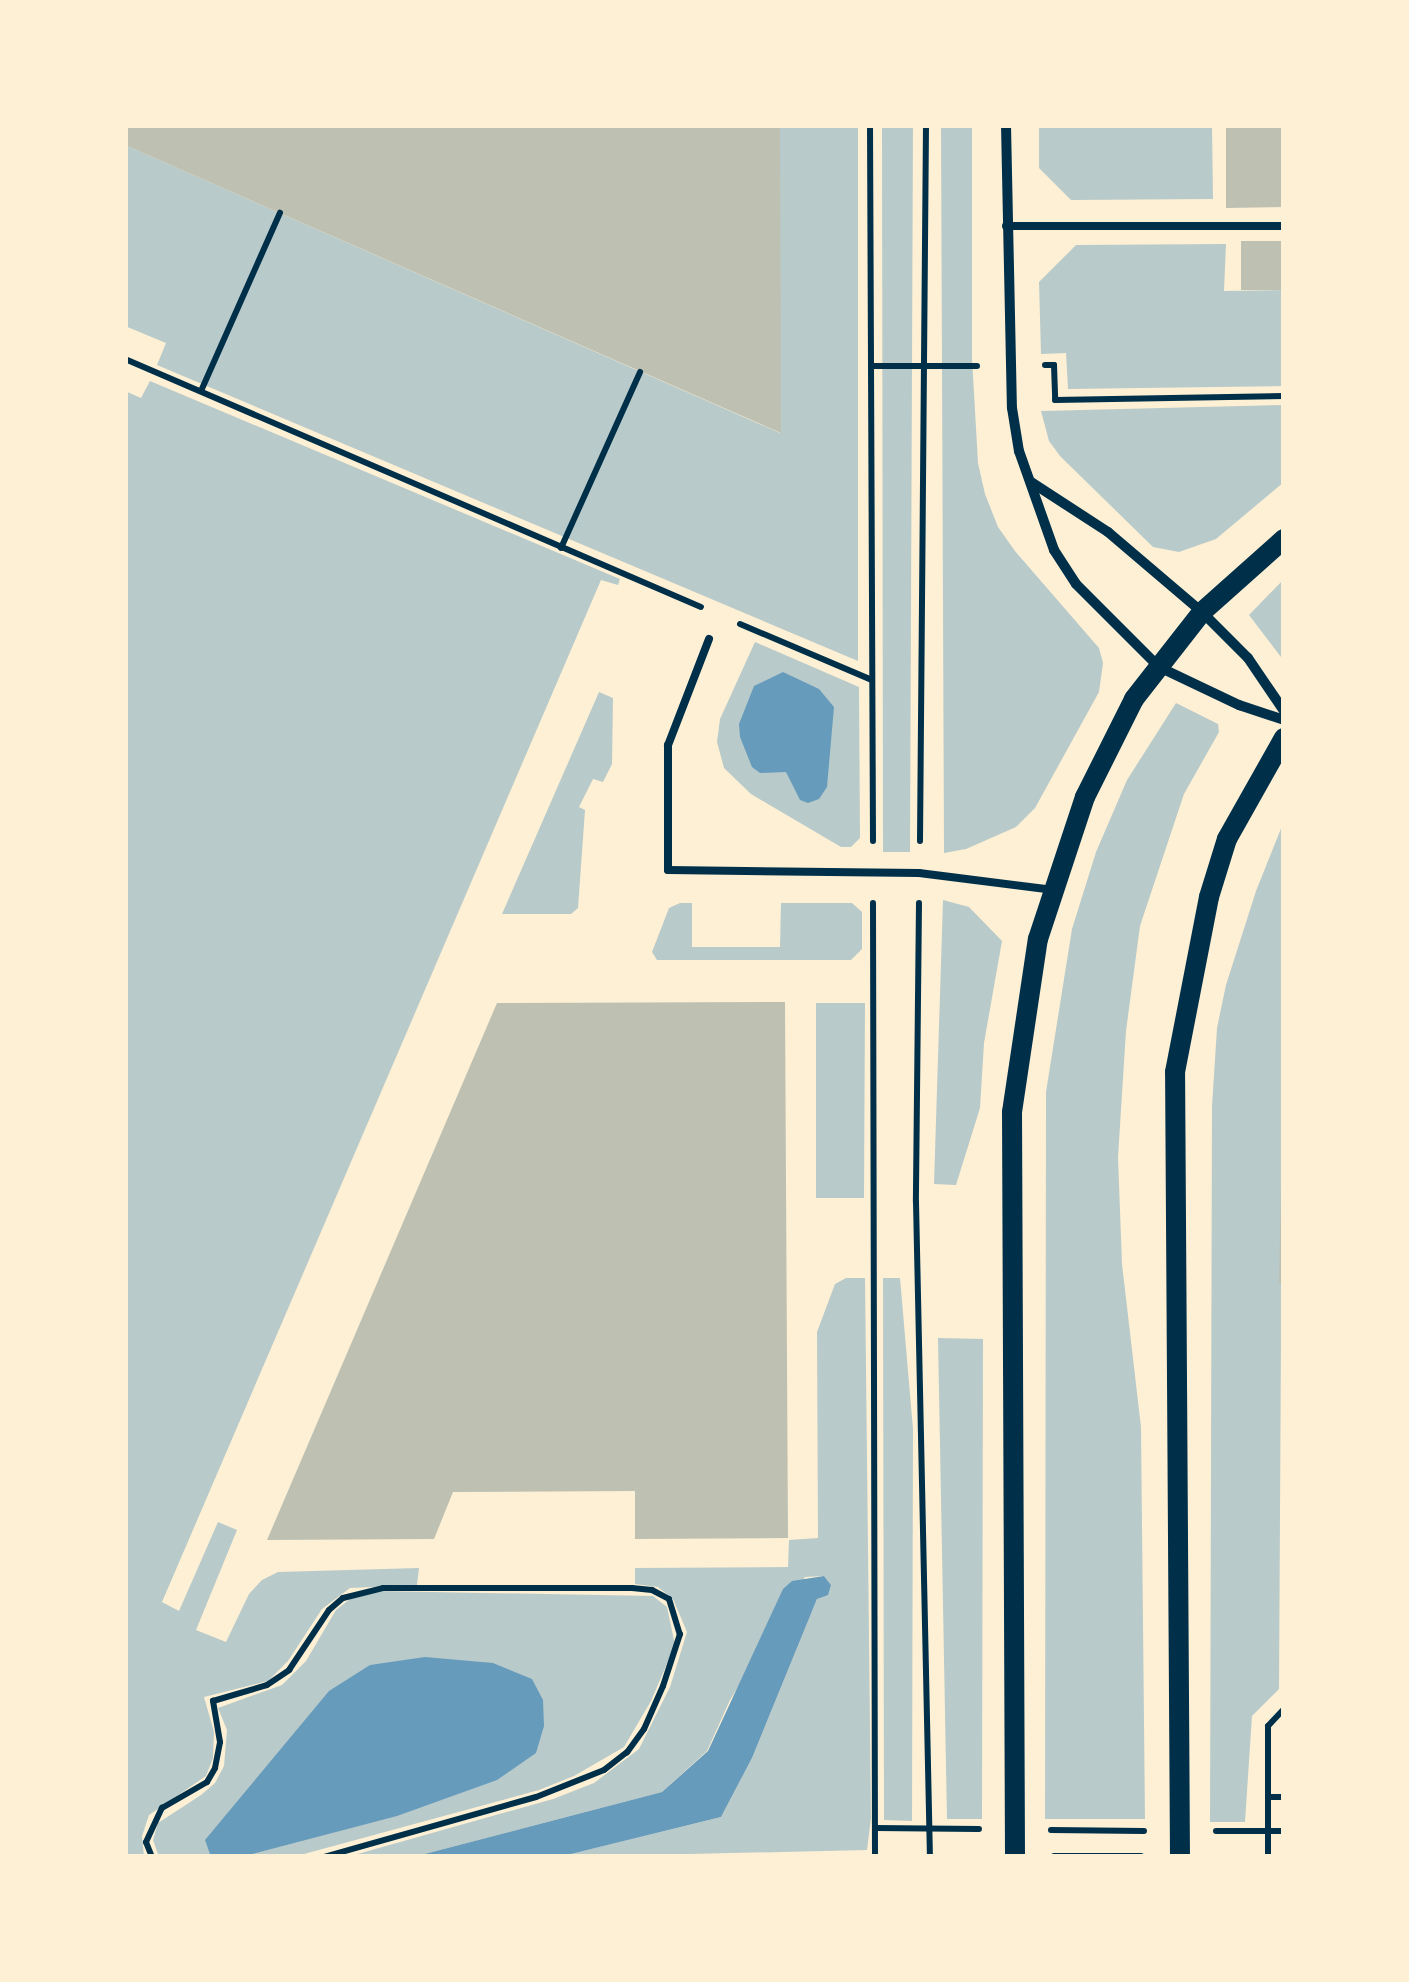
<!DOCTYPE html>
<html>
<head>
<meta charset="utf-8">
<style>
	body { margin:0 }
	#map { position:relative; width:1409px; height:1982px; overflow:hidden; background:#fdf0d5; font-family:Signika,sans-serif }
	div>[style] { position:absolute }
	.green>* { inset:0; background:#b9caca }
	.water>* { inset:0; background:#669bbc }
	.building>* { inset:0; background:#bec0b2 }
	.path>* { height:6px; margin:-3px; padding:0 3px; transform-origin:3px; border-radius:3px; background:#003049 }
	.service>* { height:8px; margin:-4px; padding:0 4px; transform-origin:4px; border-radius:4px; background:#003049 }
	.minor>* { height:10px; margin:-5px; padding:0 5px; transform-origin:5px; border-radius:5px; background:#003049 }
	.secondary>* { height:20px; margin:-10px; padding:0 10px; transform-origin:10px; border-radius:10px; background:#003049 }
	span { translate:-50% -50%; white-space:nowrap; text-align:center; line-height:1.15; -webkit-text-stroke:8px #fdf0d5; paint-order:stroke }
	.frame { position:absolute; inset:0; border:128px solid #fdf0d5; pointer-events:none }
</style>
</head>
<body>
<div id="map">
	<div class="green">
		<div style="clip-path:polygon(780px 125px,858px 125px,858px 661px,157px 365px,166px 343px,125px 326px,125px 145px,780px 433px)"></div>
		<div style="clip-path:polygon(882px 125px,913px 125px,910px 852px,883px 852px)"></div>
		<div style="clip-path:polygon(941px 125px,972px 125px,972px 358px,978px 463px,985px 494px,998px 527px,1015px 551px,1099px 648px,1103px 663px,1099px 692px,1035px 808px,1016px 827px,966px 849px,944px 853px)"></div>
		<div style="clip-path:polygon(1039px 125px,1212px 125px,1213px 199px,1071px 200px,1039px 168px)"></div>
		<div style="clip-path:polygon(1226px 244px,1224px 291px,1284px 290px,1284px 386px,1068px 389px,1066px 353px,1041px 354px,1039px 282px,1076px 245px)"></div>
		<div style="clip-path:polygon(150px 381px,620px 579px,618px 585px,601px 580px,162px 1602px,179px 1611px,218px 1522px,237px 1530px,196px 1630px,226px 1642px,249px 1594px,262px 1580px,278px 1572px,419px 1568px,417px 1585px,350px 1588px,322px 1609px,288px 1661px,268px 1681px,204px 1697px,214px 1732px,213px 1758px,206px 1776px,149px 1815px,142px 1836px,144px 1857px,125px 1857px,125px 391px,141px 398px)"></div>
		<div style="clip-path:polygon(1284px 405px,1284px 482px,1216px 539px,1179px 552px,1153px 547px,1060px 456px,1049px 441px,1041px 411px)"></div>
		<div style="clip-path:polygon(1284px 579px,1284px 661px,1249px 615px)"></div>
		<div style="clip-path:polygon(755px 642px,859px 687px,860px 838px,851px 847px,841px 847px,751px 794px,724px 768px,717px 742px,720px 719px)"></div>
		<div style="clip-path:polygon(599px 692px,613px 698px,612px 764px,603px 782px,593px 779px,579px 807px,585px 810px,578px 908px,571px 914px,502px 914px)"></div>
		<div style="clip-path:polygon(1176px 703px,1218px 724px,1219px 732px,1184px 794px,1140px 926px,1126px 1031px,1118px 1157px,1122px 1264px,1141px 1427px,1145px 1819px,1045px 1819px,1046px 1092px,1072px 929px,1096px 852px,1127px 780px)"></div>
		<div style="clip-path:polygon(1284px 821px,1279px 1689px,1252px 1716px,1245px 1822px,1210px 1822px,1212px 1106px,1217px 1028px,1226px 985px,1256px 891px)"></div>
		<div style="clip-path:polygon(943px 900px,969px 907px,1002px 941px,984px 1043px,980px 1108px,956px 1185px,934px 1184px)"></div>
		<div style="clip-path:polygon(680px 903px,692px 903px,692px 947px,780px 947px,781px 903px,852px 903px,862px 912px,862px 949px,851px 960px,657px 960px,652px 952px,669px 908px)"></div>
		<div style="clip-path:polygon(816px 1003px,865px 1003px,864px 1198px,816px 1198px)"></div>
		<div style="clip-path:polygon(846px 1278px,865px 1278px,871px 1818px,867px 1850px,559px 1857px,721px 1817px,752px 1758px,817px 1599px,831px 1585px,824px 1576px,805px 1577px,730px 1700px,707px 1751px,662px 1792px,413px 1857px,347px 1857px,553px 1799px,594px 1783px,639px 1749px,670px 1687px,687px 1632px,673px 1599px,658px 1587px,635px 1584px,635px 1568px,788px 1567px,789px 1540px,818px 1538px,817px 1332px,835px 1284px)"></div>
		<div style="clip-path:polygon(883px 1278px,900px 1278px,913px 1429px,912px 1821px,884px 1820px)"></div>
		<div style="clip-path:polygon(938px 1338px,983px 1339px,982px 1819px,947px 1819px)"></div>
		<div style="clip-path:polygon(379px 1591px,653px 1596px,667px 1607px,675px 1645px,651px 1701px,624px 1747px,574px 1776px,539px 1790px,293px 1857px,159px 1857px,153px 1840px,158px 1823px,201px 1795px,215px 1783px,224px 1766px,227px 1730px,218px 1708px,282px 1685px,306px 1661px,336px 1610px,350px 1599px)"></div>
	</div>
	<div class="water">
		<div style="clip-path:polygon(783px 672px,819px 689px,834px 707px,827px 787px,819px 799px,808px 803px,800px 800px,786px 772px,760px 773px,752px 767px,740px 737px,739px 724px,754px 686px)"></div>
		<div style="clip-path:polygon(824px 1576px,831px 1585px,828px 1595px,817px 1599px,752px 1758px,721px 1817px,559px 1857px,413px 1857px,662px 1792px,708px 1751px,783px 1589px,792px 1581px)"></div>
		<div style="clip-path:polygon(425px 1657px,493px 1663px,532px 1679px,543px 1700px,544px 1726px,536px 1753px,497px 1780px,397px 1816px,241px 1857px,211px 1857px,205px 1840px,329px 1691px,370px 1665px)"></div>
	</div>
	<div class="building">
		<div style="clip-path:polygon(125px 125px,780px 125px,781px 433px,125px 145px)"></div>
		<div style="clip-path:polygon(1226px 125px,1284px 125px,1284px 207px,1226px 208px)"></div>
		<div style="clip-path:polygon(1241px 241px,1284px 241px,1284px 290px,1241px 290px)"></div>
		<div style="clip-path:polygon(785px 1002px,788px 1538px,635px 1539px,635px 1491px,453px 1492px,434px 1539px,267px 1540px,497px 1003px)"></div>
		<div style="clip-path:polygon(1281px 1187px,1284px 1187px,1284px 1283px,1279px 1283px)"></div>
	</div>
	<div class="path">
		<div style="left:870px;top:125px;width:716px;rotate:89.76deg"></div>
		<div style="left:125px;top:359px;width:627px;rotate:23.29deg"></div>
		<div style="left:1045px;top:365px;width:9px"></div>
		<div style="left:1054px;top:365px;width:35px;rotate:88deg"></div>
		<div style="left:1055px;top:400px;width:229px;rotate:-1deg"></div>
		<div style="left:871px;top:366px;width:106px"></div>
		<div style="left:201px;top:391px;width:195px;rotate:-66.1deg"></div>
		<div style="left:561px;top:548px;width:193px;rotate:-65.8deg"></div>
		<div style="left:740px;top:624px;width:143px;rotate:23deg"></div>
		<div style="left:920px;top:841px;width:716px;rotate:-89.52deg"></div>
		<div style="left:873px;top:903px;width:954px;rotate:89.88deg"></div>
		<div style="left:919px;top:903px;width:299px;rotate:90.6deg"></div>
		<div style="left:916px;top:1202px;width:655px;rotate:88.78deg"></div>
		<div style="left:1268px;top:1797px;width:16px"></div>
		<div style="left:875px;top:1828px;width:104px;rotate:0.6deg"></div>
		<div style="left:1051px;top:1830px;width:93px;rotate:0.6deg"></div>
		<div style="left:1216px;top:1831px;width:68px"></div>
		<div style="left:1054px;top:1856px;width:87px"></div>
		<div style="left:152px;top:1857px;width:16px;rotate:-112deg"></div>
		<div style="left:146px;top:1842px;width:38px;rotate:-65deg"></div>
		<div style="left:162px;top:1808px;width:52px;rotate:-30deg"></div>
		<div style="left:207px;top:1782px;width:16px;rotate:-60deg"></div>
		<div style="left:215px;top:1768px;width:26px;rotate:-79deg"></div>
		<div style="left:220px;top:1742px;width:42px;rotate:-99.7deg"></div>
		<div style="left:213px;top:1701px;width:56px;rotate:-16.5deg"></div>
		<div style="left:267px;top:1685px;width:27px;rotate:-34deg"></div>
		<div style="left:289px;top:1670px;width:72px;rotate:-56.3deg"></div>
		<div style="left:329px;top:1610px;width:18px;rotate:-41deg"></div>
		<div style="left:343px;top:1598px;width:41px;rotate:-14deg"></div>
		<div style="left:383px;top:1588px;width:249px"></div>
		<div style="left:632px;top:1588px;width:20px;rotate:6deg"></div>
		<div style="left:652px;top:1590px;width:19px;rotate:28deg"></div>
		<div style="left:669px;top:1599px;width:37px;rotate:73deg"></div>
		<div style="left:680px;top:1634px;width:55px;rotate:108.1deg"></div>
		<div style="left:663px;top:1686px;width:47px;rotate:113.8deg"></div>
		<div style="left:644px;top:1729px;width:29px;rotate:126deg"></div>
		<div style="left:627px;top:1752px;width:29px;rotate:142deg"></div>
		<div style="left:604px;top:1770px;width:73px;rotate:158.3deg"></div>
		<div style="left:536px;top:1797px;width:220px;rotate:164.2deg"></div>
		<div style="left:1219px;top:1857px;width:27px"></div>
		<div style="left:1268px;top:1857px;width:131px;rotate:-90deg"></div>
		<div style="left:1268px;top:1726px;width:23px;rotate:-47deg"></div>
	</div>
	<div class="service">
		<div style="left:1006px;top:226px;width:278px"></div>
		<div style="left:709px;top:639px;width:114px;rotate:111.1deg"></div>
		<div style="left:668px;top:745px;width:125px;rotate:90deg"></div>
		<div style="left:668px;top:870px;width:251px;rotate:0.7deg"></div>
		<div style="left:919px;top:873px;width:136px;rotate:7.2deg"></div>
	</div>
	<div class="minor">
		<div style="left:1006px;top:125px;width:283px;rotate:88.8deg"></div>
		<div style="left:1012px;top:408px;width:44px;rotate:80.8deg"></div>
		<div style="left:1019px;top:451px;width:105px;rotate:70.5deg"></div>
		<div style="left:1054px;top:550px;width:40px;rotate:57.1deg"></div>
		<div style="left:1076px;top:584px;width:117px;rotate:45deg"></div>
		<div style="left:1159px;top:667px;width:89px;rotate:25.4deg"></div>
		<div style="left:1239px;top:705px;width:47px;rotate:18.4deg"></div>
		<div style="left:1031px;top:482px;width:92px;rotate:33deg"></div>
		<div style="left:1108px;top:532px;width:123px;rotate:40.4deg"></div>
		<div style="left:1202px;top:612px;width:65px;rotate:45deg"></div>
		<div style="left:1248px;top:658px;width:64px;rotate:55.8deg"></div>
	</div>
	<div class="secondary">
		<div style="left:1015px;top:1857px;width:745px;rotate:-90.23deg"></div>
		<div style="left:1012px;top:1112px;width:175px;rotate:-81.5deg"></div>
		<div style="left:1038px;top:939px;width:150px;rotate:-71.7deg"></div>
		<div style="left:1085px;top:797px;width:110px;rotate:-63.4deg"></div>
		<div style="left:1134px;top:699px;width:110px;rotate:-52deg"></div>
		<div style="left:1202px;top:612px;width:110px;rotate:-41.7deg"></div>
		<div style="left:1180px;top:1857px;width:785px;rotate:-90.36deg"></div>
		<div style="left:1175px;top:1072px;width:178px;rotate:-79deg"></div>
		<div style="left:1209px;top:897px;width:61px;rotate:-72.8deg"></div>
		<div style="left:1227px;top:839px;width:116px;rotate:-60.6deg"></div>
	</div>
	<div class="frame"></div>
</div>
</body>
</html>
